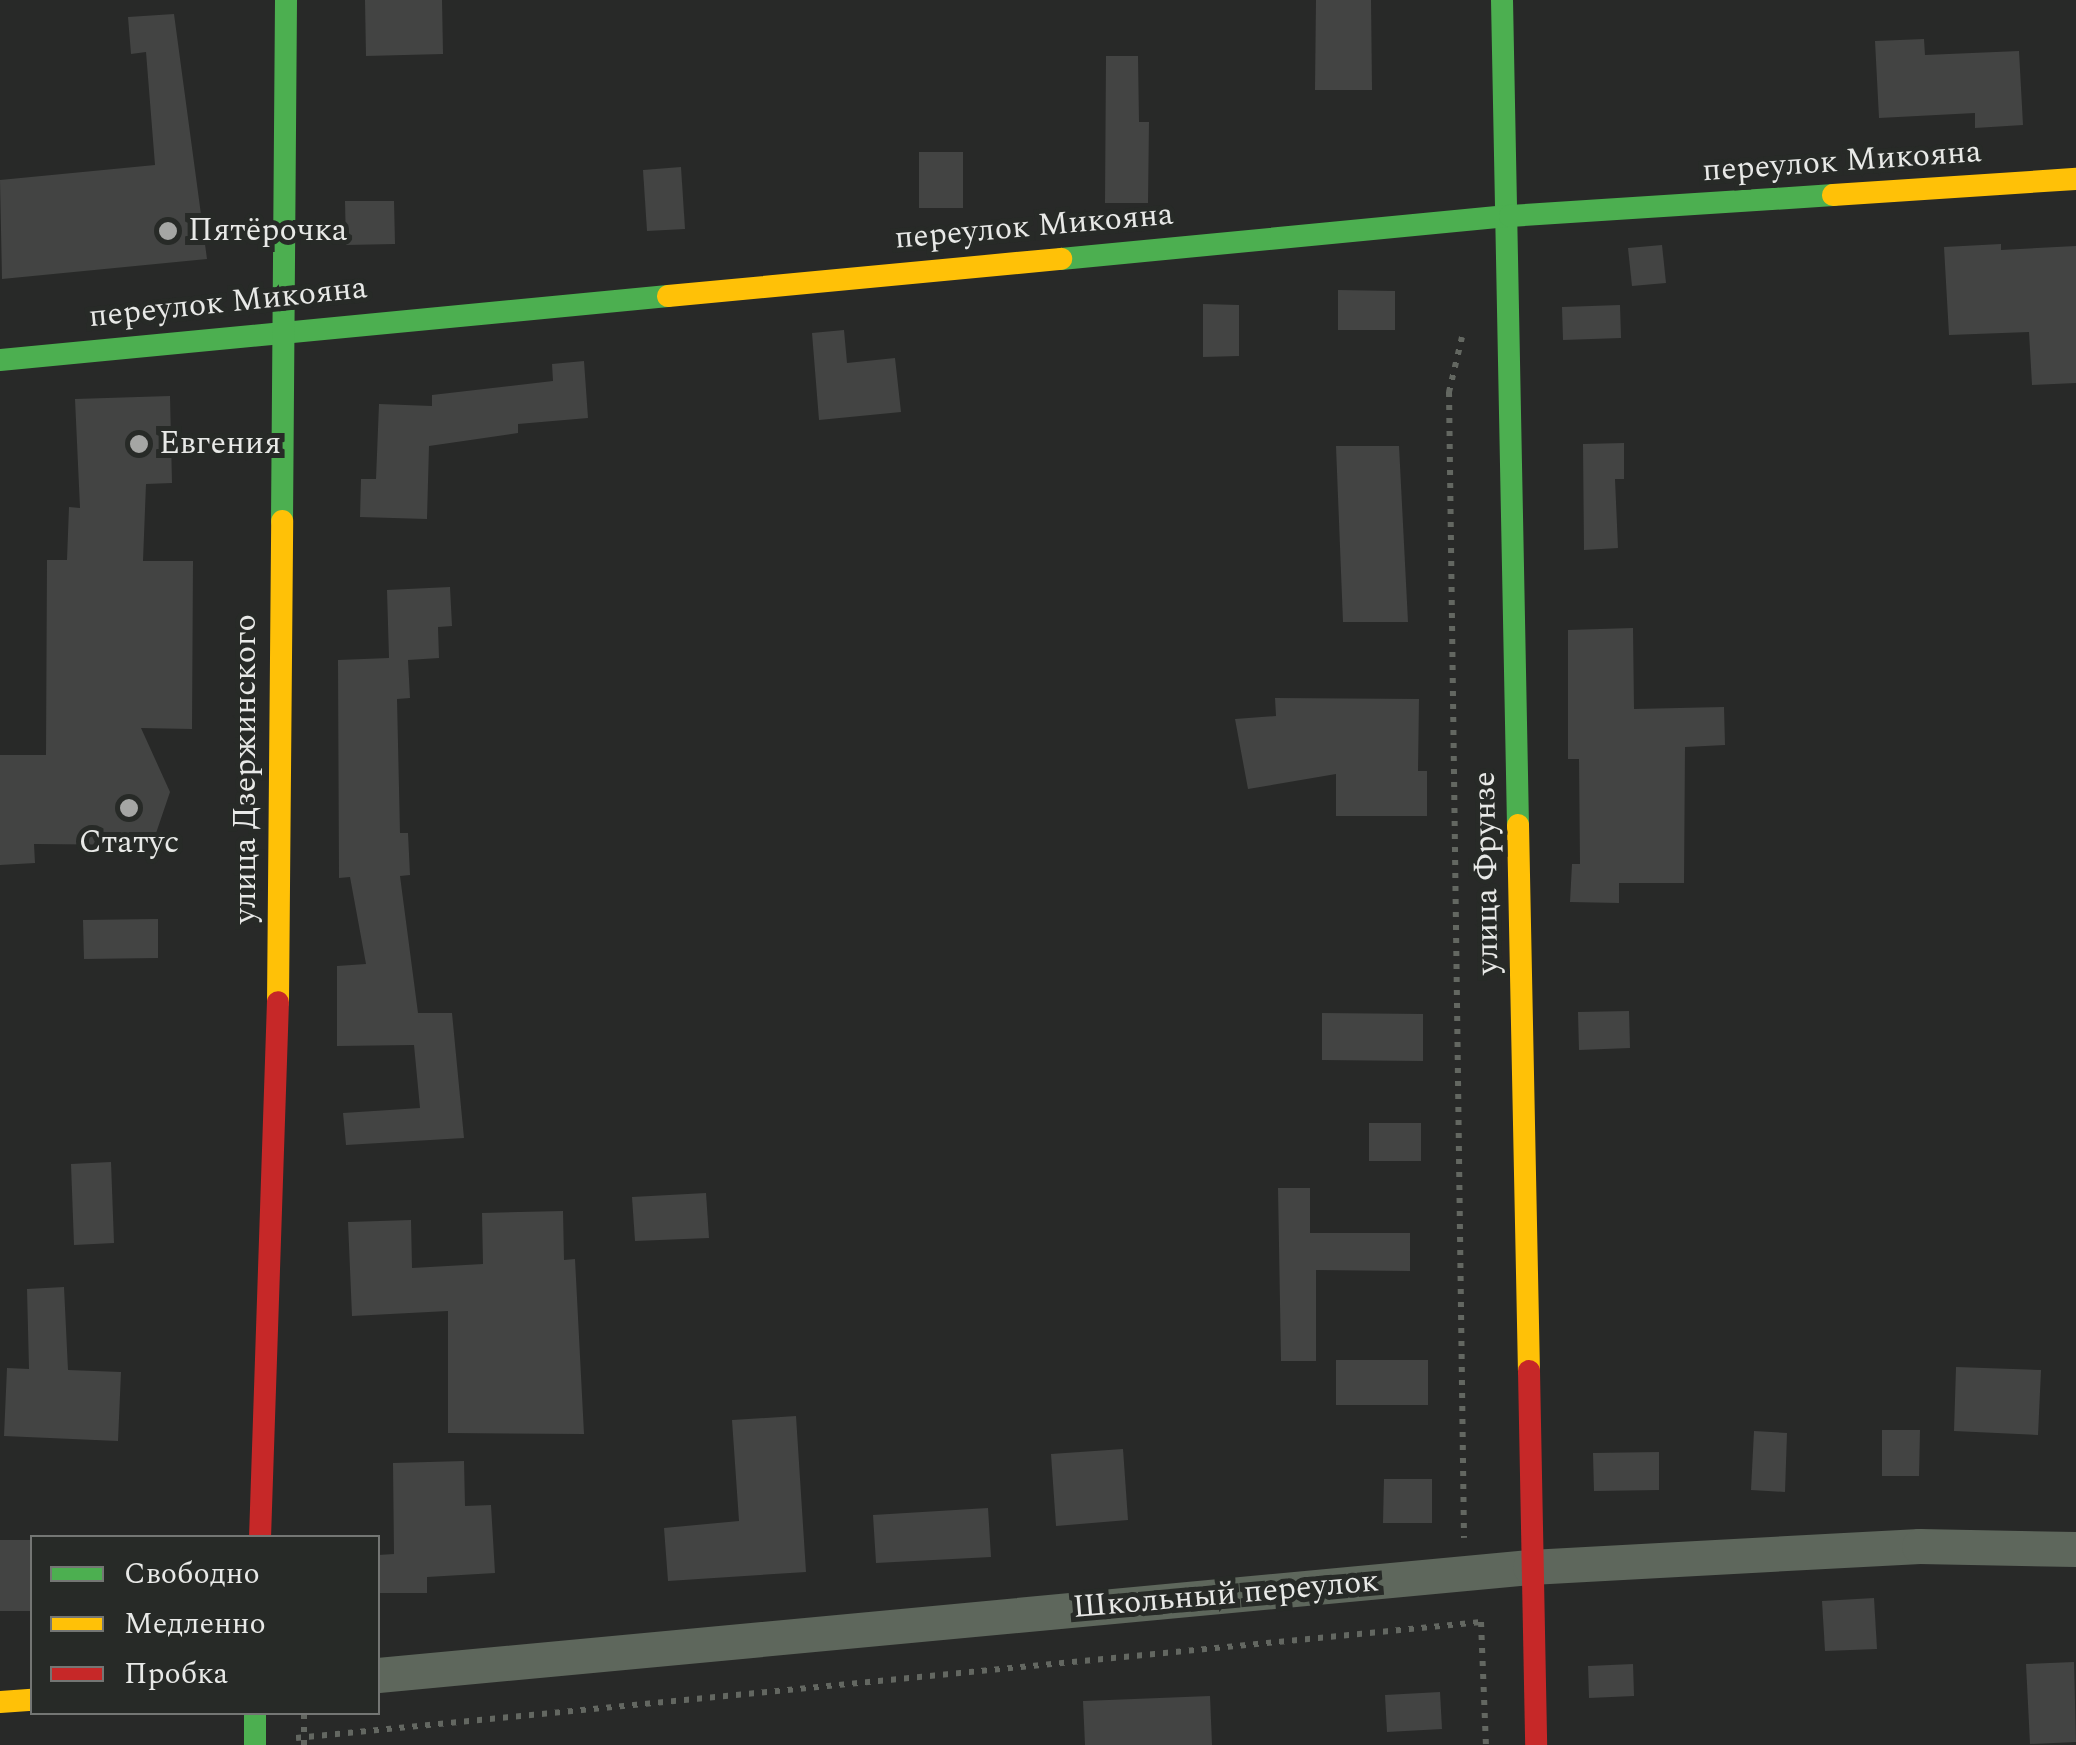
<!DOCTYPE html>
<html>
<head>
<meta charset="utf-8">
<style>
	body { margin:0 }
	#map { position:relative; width:2076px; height:1745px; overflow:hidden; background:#282928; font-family:Spectral,serif }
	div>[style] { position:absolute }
	.building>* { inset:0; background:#434443 }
	.path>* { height:6px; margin-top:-3px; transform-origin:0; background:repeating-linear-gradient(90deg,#636761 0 5px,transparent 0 13px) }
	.street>* { height:35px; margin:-17.5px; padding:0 17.5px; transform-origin:17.5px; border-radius:17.5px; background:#5e675c }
	.fast>* { height:22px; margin:-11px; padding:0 11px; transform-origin:11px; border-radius:11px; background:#4caf50 }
	.slow>* { height:22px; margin:-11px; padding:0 11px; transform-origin:11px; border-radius:11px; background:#ffc107 }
	.jam>* { height:22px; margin:-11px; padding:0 11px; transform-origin:11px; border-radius:11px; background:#c62828 }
	.dots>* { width:28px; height:28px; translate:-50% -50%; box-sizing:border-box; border:5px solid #272a27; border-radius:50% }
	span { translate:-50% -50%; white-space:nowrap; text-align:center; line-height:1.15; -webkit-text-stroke:10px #272a27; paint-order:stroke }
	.street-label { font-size:32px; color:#e8e9e7 }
	.poi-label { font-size:32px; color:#e8e9e7 }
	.left { translate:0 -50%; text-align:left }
	.legend { position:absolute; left:30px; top:1535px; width:350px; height:180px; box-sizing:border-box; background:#272a27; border:2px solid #747674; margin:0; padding:12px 18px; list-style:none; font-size:30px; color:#e8e9e7 }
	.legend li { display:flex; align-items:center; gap:20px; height:50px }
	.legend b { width:50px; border:2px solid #747674 }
</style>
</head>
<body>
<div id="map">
	<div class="building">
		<div style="clip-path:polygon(365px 0,442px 0,443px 54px,366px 56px)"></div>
		<div style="clip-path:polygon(1316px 0,1371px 0,1372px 90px,1315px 90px)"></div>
		<div style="clip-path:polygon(174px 14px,207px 259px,2px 279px,0 180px,155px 165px,146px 52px,131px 54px,128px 17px)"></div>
		<div style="clip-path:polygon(1924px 39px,1925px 55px,2019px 51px,2023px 125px,1975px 128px,1975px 113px,1879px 118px,1875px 41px)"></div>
		<div style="clip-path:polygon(1106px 56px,1138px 56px,1139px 122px,1149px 122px,1148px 203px,1105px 203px)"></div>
		<div style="clip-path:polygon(919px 152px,963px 152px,963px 208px,919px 208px)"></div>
		<div style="clip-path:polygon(681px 167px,685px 229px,647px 231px,643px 170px)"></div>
		<div style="clip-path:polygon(345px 201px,394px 201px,395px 244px,346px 245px)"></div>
		<div style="clip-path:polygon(2001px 244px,2001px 250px,2076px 246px,2076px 383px,2032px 385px,2029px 332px,1949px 335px,1944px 247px)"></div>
		<div style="clip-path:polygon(1662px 245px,1666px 283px,1632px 286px,1628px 248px)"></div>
		<div style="clip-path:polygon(1338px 290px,1395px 291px,1395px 330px,1338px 330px)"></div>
		<div style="clip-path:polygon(1203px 304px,1239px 305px,1239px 356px,1203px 357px)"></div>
		<div style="clip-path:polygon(1620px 305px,1621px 338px,1563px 340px,1562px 307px)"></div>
		<div style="clip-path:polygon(844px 330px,847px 363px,895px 358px,901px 412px,819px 420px,812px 333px)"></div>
		<div style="clip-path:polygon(584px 361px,588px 418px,518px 424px,518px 433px,429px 446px,427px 519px,360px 517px,361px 479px,376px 479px,379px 404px,432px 406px,432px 395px,553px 381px,552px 364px)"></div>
		<div style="clip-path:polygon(170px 396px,172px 483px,146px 484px,143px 561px,193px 561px,192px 729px,141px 728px,170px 792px,152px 845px,34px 844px,35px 863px,0 865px,0 755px,46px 755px,47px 560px,67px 560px,69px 507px,80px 508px,75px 399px)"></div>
		<div style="clip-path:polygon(1624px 443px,1624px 479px,1615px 479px,1618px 548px,1584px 550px,1583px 444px)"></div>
		<div style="clip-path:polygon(1336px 446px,1399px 446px,1408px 622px,1343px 622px)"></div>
		<div style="clip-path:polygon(450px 587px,452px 626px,438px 627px,439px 658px,408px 660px,410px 698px,397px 699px,400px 833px,408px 833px,410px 875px,400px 876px,418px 1013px,452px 1013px,464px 1138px,346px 1145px,343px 1113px,420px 1108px,414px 1045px,337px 1046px,337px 966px,366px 964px,350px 877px,339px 878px,338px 660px,389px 658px,387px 590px)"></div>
		<div style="clip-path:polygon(1633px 628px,1634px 709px,1724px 707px,1725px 745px,1685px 747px,1684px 883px,1619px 883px,1619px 903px,1570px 902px,1572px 864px,1580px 864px,1579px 759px,1568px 759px,1568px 630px)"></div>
		<div style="clip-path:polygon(1275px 698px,1419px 699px,1418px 771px,1427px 771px,1427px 816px,1336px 816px,1336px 774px,1248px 789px,1235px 719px,1276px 716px)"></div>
		<div style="clip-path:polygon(158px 919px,158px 958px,84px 959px,83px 920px)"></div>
		<div style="clip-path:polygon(1629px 1011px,1630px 1048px,1579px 1050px,1578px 1012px)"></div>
		<div style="clip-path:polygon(1322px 1013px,1423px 1014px,1423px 1061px,1322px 1060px)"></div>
		<div style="clip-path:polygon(1369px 1123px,1421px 1123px,1421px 1161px,1369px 1161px)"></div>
		<div style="clip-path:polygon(111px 1162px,114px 1243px,74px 1245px,71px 1164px)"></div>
		<div style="clip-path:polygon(1278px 1188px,1310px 1188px,1310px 1233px,1410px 1233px,1410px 1271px,1316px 1270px,1316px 1361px,1281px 1361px)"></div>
		<div style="clip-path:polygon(706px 1193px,709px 1238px,635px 1241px,632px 1197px)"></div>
		<div style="clip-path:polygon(563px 1211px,564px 1260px,575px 1259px,584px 1434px,448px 1433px,448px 1311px,352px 1316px,348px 1222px,411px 1220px,412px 1268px,483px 1264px,482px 1213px)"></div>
		<div style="clip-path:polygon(64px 1287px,68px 1370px,121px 1372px,118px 1441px,4px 1436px,7px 1368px,29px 1369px,27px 1289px)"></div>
		<div style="clip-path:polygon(1336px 1360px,1428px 1360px,1428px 1405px,1336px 1405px)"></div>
		<div style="clip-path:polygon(1956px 1367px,2041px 1370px,2038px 1435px,1954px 1431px)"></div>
		<div style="clip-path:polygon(796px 1416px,806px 1572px,668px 1581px,664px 1528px,739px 1521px,732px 1420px)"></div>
		<div style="clip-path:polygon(1882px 1430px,1920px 1430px,1919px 1476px,1882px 1476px)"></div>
		<div style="clip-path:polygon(1754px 1431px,1787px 1433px,1785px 1492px,1751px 1490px)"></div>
		<div style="clip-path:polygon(1123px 1449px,1128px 1520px,1056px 1526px,1051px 1454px)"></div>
		<div style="clip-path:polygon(1659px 1452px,1659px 1490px,1594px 1491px,1593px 1453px)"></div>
		<div style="clip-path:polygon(464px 1461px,465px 1506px,491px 1505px,495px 1573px,427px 1577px,427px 1593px,378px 1593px,378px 1555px,394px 1554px,393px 1463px)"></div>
		<div style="clip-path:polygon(1384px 1479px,1432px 1479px,1432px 1523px,1383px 1523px)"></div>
		<div style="clip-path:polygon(988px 1508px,991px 1557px,876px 1563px,873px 1515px)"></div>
		<div style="clip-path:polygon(0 1540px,32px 1540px,32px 1611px,0 1611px)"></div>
		<div style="clip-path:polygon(1874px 1598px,1877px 1649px,1825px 1651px,1822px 1601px)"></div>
		<div style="clip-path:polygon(2074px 1662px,2076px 1742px,2030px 1744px,2026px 1664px)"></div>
		<div style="clip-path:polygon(1633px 1664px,1634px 1696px,1589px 1698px,1588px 1666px)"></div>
		<div style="clip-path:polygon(1440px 1692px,1442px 1729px,1387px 1732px,1385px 1695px)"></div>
		<div style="clip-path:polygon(1210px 1696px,1212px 1745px,1085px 1745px,1083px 1701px)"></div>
	</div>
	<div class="path">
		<div style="left:1462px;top:337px;width:57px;rotate:103.3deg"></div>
		<div style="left:1449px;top:392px;width:1146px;rotate:89.25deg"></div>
		<div style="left:296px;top:1738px;width:1191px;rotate:-5.59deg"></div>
		<div style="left:1481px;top:1622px;width:123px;rotate:87.7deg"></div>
		<div style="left:304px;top:1745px;width:33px;rotate:-90deg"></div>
	</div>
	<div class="street">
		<div style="left:378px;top:1675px;width:1157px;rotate:-5.36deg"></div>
		<div style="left:1530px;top:1567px;width:390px;rotate:-3.1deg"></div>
		<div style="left:1919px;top:1546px;width:157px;rotate:1.1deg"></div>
	</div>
	<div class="fast">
		<div style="left:1502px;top:0;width:825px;rotate:88.89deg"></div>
		<div style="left:1061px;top:259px;width:451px;rotate:-5.5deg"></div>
		<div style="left:1510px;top:216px;width:324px;rotate:-3.7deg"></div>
		<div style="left:0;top:360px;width:671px;rotate:-5.47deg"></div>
		<div style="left:282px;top:521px;width:521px;rotate:-89.56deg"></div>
		<div style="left:255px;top:1712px;width:33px;rotate:90deg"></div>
	</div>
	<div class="slow">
		<div style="left:1833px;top:195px;width:244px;rotate:-3.8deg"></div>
		<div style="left:668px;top:296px;width:395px;rotate:-5.4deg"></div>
		<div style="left:1518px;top:825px;width:546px;rotate:88.85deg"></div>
		<div style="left:278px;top:1002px;width:481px;rotate:-89.5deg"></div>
		<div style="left:0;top:1702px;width:32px;rotate:-4deg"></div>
	</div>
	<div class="jam">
		<div style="left:1529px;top:1371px;width:374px;rotate:88.9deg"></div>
		<div style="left:260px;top:1538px;width:536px;rotate:-88.08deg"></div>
	</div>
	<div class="dots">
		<div style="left:168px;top:231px;background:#a5a6a4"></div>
		<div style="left:139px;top:444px;background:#a5a6a4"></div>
		<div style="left:129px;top:808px;background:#a5a6a4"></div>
	</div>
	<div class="street-label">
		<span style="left:1842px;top:162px;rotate:-4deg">переулок Микояна</span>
		<span style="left:1034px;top:227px;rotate:-5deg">переулок Микояна</span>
		<span style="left:228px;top:303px;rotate:-6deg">переулок Микояна</span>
		<span style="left:246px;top:769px;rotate:-90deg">улица Дзержинского</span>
		<span style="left:1487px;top:873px;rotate:-91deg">улица Фрунзе</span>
		<span style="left:1226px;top:1595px;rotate:-5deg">Школьный переулок</span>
	</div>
	<div class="poi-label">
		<span class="left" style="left:188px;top:231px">Пятёрочка</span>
		<span class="left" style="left:159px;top:444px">Евгения</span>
		<span style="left:129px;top:843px">Статус</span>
	</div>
	<ul class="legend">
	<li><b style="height:12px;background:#4caf50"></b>Свободно</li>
	<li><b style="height:12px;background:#ffc107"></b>Медленно</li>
	<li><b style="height:12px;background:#c62828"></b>Пробка</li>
	</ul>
</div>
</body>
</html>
